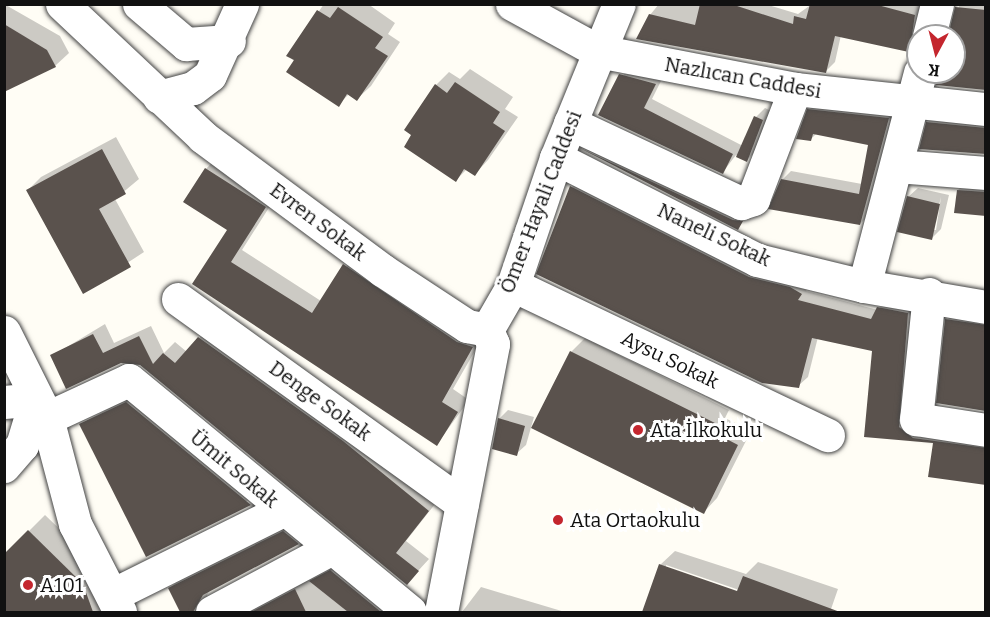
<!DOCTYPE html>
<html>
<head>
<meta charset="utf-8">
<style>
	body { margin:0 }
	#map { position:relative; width:990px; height:617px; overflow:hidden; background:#fffdf5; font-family:Bitter,serif }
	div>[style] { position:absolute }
	.shadow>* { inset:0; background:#0003 }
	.building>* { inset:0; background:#5a524d }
	.roads { filter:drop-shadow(0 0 2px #444) drop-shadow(0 0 2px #444) }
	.minor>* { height:33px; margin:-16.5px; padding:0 16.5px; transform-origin:16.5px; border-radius:16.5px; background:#fff }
	.dots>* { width:16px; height:16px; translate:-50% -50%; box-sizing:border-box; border:3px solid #fff; border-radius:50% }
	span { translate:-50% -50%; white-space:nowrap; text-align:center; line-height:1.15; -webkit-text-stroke:6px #fff; paint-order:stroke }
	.street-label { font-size:20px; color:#111 }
	.poi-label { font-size:20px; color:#111 }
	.left { translate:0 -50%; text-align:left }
	.frame { position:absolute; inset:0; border:6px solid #111; pointer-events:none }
	.north { position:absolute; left:906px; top:24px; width:60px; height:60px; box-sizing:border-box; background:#fff; border:2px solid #a0a0a0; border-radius:50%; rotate:187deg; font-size:16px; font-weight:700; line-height:24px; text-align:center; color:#111 }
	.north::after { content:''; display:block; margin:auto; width:21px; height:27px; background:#c4262e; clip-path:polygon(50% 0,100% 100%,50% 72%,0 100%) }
</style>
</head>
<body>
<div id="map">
	<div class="shadow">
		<div style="clip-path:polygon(4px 4px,60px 36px,69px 53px,55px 66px,4px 90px)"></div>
		<div style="clip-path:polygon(324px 4px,368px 4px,395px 23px,388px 34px,400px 42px,371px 86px,357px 99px,349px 94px,338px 105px,288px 55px)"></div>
		<div style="clip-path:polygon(659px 4px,765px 4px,798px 14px,812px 4px,924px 6px,918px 51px,841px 35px,835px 62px,825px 72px,650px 15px)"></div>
		<div style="clip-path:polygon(960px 4px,986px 4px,986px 89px,939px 72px,954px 72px,954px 36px,948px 36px)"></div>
		<div style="clip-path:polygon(629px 66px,664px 75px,652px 99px,743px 146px,756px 117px,765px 108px,771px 111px,756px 151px,747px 160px,736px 155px,723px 172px,600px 115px)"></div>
		<div style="clip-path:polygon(470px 69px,513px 97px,505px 109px,518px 117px,488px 160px,475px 174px,467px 169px,456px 180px,436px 85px,449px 72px,460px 79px)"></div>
		<div style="clip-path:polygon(818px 101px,897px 109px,869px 215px,860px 224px,782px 180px,791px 171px,862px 184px,869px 144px,817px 133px,810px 140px,809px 110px)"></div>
		<div style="clip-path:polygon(938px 112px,986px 115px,986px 153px,928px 122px)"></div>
		<div style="clip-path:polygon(116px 137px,139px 179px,115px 199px,144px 252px,83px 292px,28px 190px,41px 177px)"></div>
		<div style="clip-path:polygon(589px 142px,749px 213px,738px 228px,583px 148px)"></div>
		<div style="clip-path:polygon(217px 157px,277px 195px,242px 250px,321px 301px,356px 254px,484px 335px,453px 389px,469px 400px,437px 444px,194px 284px,229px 229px,206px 169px)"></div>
		<div style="clip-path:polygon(581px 178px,810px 284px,806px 291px,878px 310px,888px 299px,917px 304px,906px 408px,986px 439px,986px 485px,935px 442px,866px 436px,874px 350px,818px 337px,808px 377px,798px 386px,572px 187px)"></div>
		<div style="clip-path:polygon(968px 180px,986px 180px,986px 214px,958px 190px)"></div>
		<div style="clip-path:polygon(evenodd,918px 188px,949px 195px,941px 229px,931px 239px,908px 197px,918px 188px,941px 197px,936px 230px,933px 230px,941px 197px)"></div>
		<div style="clip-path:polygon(956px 311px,986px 314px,986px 411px,938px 402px,947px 320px)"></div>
		<div style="clip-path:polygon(105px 324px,114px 343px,151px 326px,164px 353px,175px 342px,187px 352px,210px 326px,439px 499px,406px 541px,429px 559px,407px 583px,141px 364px,52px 356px)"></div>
		<div style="clip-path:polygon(585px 338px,729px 410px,725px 418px,751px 431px,717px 498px,704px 512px,571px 352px)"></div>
		<div style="clip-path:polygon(137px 393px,260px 494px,146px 555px,81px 424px)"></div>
		<div style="clip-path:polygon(508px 410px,534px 417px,526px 445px,516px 454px,499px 419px)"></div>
		<div style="clip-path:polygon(45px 515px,99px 567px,120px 612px,4px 612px,4px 556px)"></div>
		<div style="clip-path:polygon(298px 517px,312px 529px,298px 543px,210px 590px,207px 595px,216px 612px,189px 612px,170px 588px,185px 574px)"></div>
		<div style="clip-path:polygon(evenodd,675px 551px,746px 574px,758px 562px,838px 589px,830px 612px,644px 612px,660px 565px,675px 551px,666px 565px,745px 592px,744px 594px,666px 569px,666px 565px)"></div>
		<div style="clip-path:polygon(345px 556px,415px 612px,240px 612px)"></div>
		<div style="clip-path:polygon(481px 587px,565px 612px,462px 612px)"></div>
	</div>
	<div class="building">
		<div style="clip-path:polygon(700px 4px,731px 4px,793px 24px,794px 16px,806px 19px,810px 4px,874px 4px,915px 15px,911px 41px,918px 54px,835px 36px,826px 73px,636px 39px,649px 14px,695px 25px)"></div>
		<div style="clip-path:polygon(338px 7px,383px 37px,375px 48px,388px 56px,357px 101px,347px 94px,339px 107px,286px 72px,294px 60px,286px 56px,317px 10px,330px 18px)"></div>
		<div style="clip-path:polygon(955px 7px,986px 10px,986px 90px,936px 85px,938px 72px,954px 72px,954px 36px,948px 36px)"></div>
		<div style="clip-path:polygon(4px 24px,47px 50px,56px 67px,4px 92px)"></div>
		<div style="clip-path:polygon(619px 74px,656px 84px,644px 108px,733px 154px,723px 174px,598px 115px)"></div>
		<div style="clip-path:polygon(455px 82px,500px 112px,493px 123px,505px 131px,475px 176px,464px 169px,456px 182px,404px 147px,411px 135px,404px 130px,435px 84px,447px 93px)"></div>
		<div style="clip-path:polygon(807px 109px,889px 118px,860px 225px,768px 209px,781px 179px,859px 194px,868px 145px,813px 134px,811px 141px,796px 139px)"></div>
		<div style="clip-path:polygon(754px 116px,763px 120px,747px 162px,736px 157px)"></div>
		<div style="clip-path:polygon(926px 122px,986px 128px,986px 154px,919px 149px)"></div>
		<div style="clip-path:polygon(580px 148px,733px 220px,743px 221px,738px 230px)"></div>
		<div style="clip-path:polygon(102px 149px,126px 194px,99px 209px,131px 267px,83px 294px,26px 190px)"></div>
		<div style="clip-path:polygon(205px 168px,266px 207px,231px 262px,312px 313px,343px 264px,457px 342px,473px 347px,442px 402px,458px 412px,437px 446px,192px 284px,227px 230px,183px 202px)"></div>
		<div style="clip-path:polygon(570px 186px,749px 277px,790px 287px,802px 294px,798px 300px,871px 319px,877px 307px,908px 313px,899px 427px,913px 438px,986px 448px,986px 485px,928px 477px,933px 443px,864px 437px,872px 351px,812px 338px,799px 388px,762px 383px,536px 274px)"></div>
		<div style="clip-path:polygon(957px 190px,986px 192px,986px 216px,954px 213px)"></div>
		<div style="clip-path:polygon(907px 196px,940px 204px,932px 240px,897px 232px)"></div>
		<div style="clip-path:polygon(945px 319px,986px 325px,986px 411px,936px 403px)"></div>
		<div style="clip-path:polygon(93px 334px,103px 353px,139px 336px,153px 364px,163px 353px,175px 363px,198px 337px,343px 441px,429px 511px,396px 553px,419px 571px,407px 585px,140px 365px,121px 363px,66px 389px,50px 355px)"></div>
		<div style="clip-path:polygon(570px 351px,717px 424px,713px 432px,738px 445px,704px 514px,531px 428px)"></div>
		<div style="clip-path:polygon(126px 402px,251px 505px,146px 557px,79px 424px)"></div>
		<div style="clip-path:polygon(498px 418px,525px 426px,517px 456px,492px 449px)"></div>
		<div style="clip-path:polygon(28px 530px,83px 584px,93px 612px,4px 612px,4px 554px)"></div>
		<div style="clip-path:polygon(283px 531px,299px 544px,203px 595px,193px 612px,180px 612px,168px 588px)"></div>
		<div style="clip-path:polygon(659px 564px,737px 591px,743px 576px,840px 612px,642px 612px)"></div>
		<div style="clip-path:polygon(330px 570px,381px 612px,348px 612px,309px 581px)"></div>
		<div style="clip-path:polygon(295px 589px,306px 612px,251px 612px)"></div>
	</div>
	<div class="roads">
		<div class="minor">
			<div style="left:62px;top:4px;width:194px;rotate:43.3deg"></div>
			<div style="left:203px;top:137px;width:223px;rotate:36.6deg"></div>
			<div style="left:382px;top:270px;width:102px;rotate:33.4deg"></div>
			<div style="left:467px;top:326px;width:20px;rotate:11deg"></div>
			<div style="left:139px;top:4px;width:62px;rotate:40.4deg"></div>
			<div style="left:186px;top:44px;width:43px;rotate:-4deg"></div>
			<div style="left:512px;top:4px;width:98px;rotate:28.7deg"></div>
			<div style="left:598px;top:51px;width:201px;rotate:10.9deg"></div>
			<div style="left:795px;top:89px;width:192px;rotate:6deg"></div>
			<div style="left:929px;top:36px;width:33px;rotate:-76deg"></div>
			<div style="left:159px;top:97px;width:35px;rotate:-15deg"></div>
			<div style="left:193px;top:88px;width:21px;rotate:-37deg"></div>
			<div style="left:210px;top:75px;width:78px;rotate:-65.7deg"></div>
			<div style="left:570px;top:123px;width:189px;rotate:25.1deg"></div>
			<div style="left:741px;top:203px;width:13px;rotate:-18deg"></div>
			<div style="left:753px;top:199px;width:118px;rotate:-69.1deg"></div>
			<div style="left:556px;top:158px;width:225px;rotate:26.9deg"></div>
			<div style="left:757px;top:260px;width:110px;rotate:13.7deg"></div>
			<div style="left:864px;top:286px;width:124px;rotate:9.8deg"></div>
			<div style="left:897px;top:166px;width:89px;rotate:4.5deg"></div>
			<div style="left:513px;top:285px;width:349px;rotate:25.5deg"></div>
			<div style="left:864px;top:286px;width:221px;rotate:-75.3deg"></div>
			<div style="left:929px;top:294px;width:126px;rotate:95.9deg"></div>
			<div style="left:916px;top:419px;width:71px;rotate:8.9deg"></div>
			<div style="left:178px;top:299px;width:350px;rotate:35.8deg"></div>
			<div style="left:487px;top:330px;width:52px;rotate:-60deg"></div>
			<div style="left:513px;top:285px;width:134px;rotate:-71.3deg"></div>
			<div style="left:556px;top:158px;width:166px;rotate:-67.8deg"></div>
			<div style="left:4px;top:332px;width:96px;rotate:63.4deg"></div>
			<div style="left:47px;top:418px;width:110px;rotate:75.2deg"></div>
			<div style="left:75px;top:524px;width:99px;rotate:62.9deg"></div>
			<div style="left:4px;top:402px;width:32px;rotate:-5deg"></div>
			<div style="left:36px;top:399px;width:48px;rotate:106.9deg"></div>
			<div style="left:22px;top:445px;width:28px;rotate:131deg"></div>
			<div style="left:47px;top:418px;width:90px;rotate:-24.9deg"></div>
			<div style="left:129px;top:380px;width:364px;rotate:39.5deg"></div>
			<div style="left:112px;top:595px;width:191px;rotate:-26.4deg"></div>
			<div style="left:212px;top:612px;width:132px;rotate:-28.1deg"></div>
			<div style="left:441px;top:612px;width:273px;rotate:-79deg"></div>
			<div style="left:493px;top:344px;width:15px;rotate:-113deg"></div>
		</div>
	</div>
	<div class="dots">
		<div style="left:638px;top:430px;background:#c4262e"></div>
		<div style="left:558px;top:520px;background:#c4262e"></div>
		<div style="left:28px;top:585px;background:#c4262e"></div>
	</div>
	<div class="street-label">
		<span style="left:743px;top:78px;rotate:10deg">Nazlıcan Caddesi</span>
		<span style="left:541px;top:202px;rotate:-69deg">Ömer Hayali Caddesi</span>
		<span style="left:318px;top:222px;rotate:37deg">Evren Sokak</span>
		<span style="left:714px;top:235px;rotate:25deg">Naneli Sokak</span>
		<span style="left:670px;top:360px;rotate:26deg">Aysu Sokak</span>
		<span style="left:320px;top:401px;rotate:36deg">Denge Sokak</span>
		<span style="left:234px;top:469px;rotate:40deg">Ümit Sokak</span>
	</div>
	<div class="poi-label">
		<span class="left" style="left:650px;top:430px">Ata İlkokulu</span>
		<span class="left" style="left:570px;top:520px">Ata Ortaokulu</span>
		<span class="left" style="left:40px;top:585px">A101</span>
	</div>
	<div class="frame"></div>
	<div class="north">K</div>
</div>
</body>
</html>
